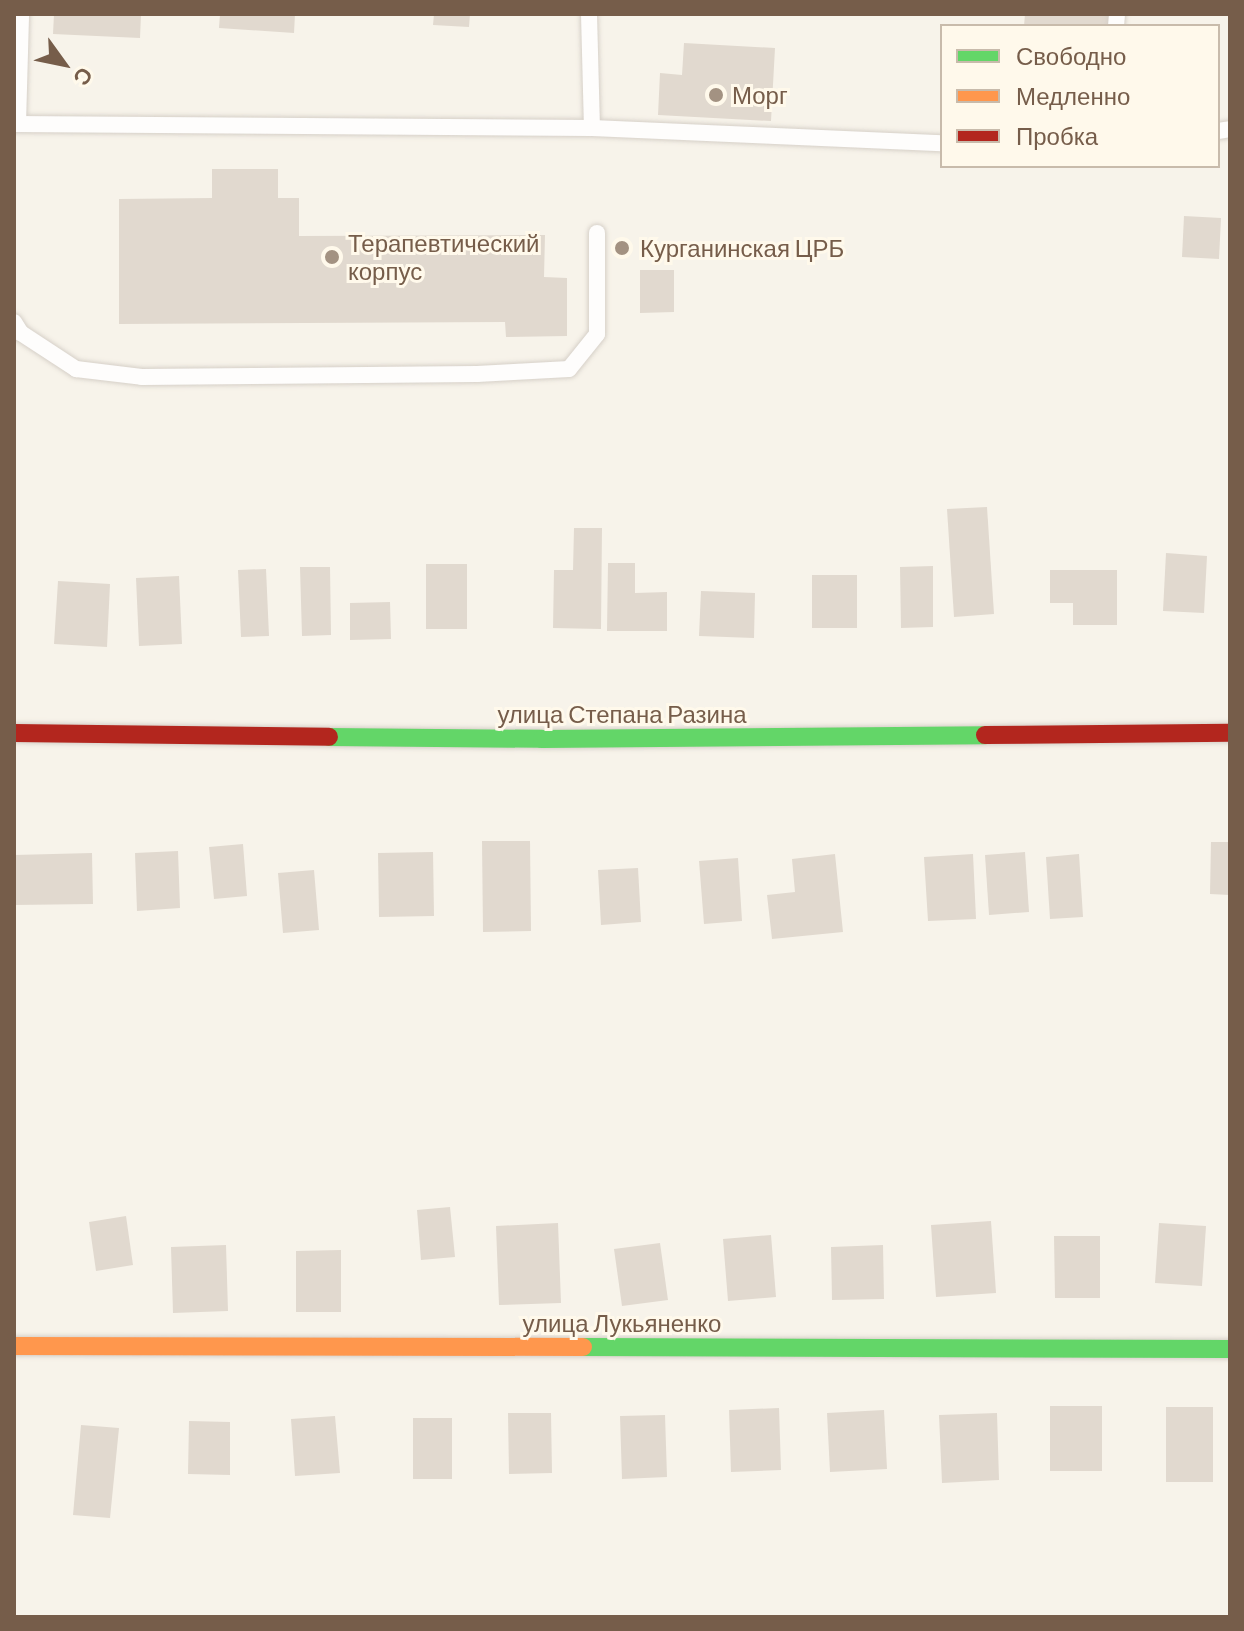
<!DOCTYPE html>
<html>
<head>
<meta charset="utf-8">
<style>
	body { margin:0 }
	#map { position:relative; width:1244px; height:1631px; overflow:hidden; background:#f7f3ea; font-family:Barlow,sans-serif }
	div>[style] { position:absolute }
	.building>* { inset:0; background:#e1d9cf }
	.roads { filter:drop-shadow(0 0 2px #d6d0c8) drop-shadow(0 0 2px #d6d0c8) }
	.lane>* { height:16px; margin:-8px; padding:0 8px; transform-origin:8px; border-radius:8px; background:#fefdfc }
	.fast>* { height:18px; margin:-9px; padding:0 9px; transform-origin:9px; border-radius:9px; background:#63d668 }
	.slow>* { height:18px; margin:-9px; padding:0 9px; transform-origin:9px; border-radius:9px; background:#ff974d }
	.jam>* { height:18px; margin:-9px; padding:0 9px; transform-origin:9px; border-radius:9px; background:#b3261e }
	.dots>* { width:22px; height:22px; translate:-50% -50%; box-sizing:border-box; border:4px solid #fff9eb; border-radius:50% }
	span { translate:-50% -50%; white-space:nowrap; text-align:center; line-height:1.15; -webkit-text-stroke:6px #fff9eb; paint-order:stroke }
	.poi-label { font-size:24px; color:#765d4a }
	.left { translate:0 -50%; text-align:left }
	.street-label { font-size:24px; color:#765d4a }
	.frame { position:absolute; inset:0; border:16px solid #765d4a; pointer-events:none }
	.legend { position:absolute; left:940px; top:24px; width:280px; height:144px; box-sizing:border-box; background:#fff9eb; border:2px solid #c8bbab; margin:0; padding:10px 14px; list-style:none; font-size:24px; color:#765d4a }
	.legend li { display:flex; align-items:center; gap:16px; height:40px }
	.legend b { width:40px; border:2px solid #c8bbab }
	.north { position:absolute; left:24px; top:24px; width:80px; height:80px; -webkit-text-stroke:6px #fff9eb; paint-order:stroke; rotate:123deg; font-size:22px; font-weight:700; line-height:32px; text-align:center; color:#765d4a }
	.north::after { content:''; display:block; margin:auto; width:28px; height:36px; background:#765d4a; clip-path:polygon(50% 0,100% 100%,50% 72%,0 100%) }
</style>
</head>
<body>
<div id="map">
	<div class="building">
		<div style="clip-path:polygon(54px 14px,141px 14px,140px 38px,53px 34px)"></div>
		<div style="clip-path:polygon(220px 14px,295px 14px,294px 33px,219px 28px)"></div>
		<div style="clip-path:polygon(434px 14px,470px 14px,469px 27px,433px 25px)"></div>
		<div style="clip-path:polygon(1025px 14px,1113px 14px,1113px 26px,1024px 26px)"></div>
		<div style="clip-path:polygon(684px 43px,775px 48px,771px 121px,658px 115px,660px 73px,682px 75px)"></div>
		<div style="clip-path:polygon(212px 169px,278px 169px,278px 198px,299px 198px,299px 236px,545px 235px,544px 277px,567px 278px,567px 336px,506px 337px,505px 322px,119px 324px,119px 199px,212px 198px)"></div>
		<div style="clip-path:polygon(1184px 216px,1221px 218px,1219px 259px,1182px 257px)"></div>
		<div style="clip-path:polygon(640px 270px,674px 270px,674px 312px,640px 313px)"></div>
		<div style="clip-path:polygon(987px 507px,994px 614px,954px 617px,947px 509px)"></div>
		<div style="clip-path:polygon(574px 528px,602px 528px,601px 629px,553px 628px,554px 570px,573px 570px)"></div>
		<div style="clip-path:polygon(1166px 553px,1207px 556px,1204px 613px,1163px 611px)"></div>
		<div style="clip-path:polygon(608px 563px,635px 563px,635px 593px,667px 592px,667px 631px,607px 631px)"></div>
		<div style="clip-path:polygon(426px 564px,467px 564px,467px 629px,426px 629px)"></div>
		<div style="clip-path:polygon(933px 566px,933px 627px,901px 628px,900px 567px)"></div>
		<div style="clip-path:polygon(300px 567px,330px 567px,331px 635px,302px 636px)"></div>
		<div style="clip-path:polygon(266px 569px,269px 636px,241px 637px,238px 570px)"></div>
		<div style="clip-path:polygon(1050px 570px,1117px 570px,1117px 625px,1073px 625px,1073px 603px,1050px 603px)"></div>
		<div style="clip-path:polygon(812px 575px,857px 575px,857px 628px,812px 628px)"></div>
		<div style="clip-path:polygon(179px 576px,182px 644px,139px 646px,136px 578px)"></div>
		<div style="clip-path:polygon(58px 581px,110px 584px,107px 647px,54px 644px)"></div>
		<div style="clip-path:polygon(701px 591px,755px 593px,754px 638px,699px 636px)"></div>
		<div style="clip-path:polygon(390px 602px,391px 639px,350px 640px,350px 603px)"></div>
		<div style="clip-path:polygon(482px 841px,530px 841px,531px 931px,483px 932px)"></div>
		<div style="clip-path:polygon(1211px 842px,1230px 842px,1230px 895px,1210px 894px)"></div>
		<div style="clip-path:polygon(243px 844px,247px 896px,214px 899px,209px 847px)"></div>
		<div style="clip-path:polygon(178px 851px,180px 908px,137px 911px,135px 853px)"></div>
		<div style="clip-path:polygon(433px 852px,434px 916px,379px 917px,378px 853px)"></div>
		<div style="clip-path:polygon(1025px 852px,1029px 912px,989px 915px,985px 855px)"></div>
		<div style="clip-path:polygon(92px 853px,93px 904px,14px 905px,14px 855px)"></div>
		<div style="clip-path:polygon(835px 854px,843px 932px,772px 939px,767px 895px,795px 892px,792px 859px)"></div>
		<div style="clip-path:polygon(973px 854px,976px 919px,928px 921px,924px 857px)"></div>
		<div style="clip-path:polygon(1079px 854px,1083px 917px,1050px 919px,1046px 857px)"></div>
		<div style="clip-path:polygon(738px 858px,742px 921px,704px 924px,699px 861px)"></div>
		<div style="clip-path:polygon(638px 868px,641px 922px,601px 925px,598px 870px)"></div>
		<div style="clip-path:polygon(314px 870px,319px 930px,283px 933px,278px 873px)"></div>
		<div style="clip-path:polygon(450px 1207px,455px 1257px,421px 1260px,417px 1210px)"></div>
		<div style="clip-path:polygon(126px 1216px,133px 1265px,96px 1271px,89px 1222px)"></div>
		<div style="clip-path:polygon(991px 1221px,996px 1293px,936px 1297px,931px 1225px)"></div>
		<div style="clip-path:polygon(558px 1223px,561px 1303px,499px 1305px,496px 1226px)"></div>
		<div style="clip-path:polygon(1159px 1223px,1206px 1226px,1202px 1286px,1155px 1283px)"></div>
		<div style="clip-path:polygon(771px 1235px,776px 1297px,728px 1301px,723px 1239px)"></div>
		<div style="clip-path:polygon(1054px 1236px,1100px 1236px,1100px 1298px,1055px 1298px)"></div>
		<div style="clip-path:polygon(660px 1243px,668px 1300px,622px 1306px,614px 1249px)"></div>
		<div style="clip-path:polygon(226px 1245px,228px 1311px,173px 1313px,171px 1247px)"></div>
		<div style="clip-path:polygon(883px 1245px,884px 1299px,832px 1300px,831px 1247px)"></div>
		<div style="clip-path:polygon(341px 1250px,341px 1312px,296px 1312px,296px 1251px)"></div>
		<div style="clip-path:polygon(1050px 1406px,1102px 1406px,1102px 1471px,1050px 1471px)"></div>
		<div style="clip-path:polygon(1166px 1407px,1213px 1407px,1213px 1482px,1166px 1482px)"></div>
		<div style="clip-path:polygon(779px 1408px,781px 1470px,731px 1472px,729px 1410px)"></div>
		<div style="clip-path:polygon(884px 1410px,887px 1469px,830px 1472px,827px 1413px)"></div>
		<div style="clip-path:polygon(508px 1413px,551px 1413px,552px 1473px,509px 1474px)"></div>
		<div style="clip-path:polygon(997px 1413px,999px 1480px,942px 1483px,939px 1415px)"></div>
		<div style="clip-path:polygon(665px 1415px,667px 1477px,622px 1479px,620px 1416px)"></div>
		<div style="clip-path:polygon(335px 1416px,340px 1473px,295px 1476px,291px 1419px)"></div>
		<div style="clip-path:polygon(413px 1418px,452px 1418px,452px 1479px,413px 1479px)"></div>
		<div style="clip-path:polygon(189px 1421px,230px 1422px,230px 1475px,188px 1474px)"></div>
		<div style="clip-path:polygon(81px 1425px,119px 1428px,110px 1518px,73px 1515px)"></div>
	</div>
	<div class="roads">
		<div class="lane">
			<div style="left:589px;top:14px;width:114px;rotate:88.5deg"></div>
			<div style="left:1116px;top:26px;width:12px;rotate:-85deg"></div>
			<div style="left:14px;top:124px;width:578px;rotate:0.4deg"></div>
			<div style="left:592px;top:128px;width:350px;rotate:2.5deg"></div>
			<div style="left:18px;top:124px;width:110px;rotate:-88.4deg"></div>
			<div style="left:1218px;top:131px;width:12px;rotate:-9deg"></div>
			<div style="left:14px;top:322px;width:13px;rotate:58deg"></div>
			<div style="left:21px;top:333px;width:66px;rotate:33.2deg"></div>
			<div style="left:76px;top:369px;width:66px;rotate:6.9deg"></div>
			<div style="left:142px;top:377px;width:335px;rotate:-0.5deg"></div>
			<div style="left:477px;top:374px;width:92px;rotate:-3.1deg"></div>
			<div style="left:569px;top:369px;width:45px;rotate:-51.3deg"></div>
			<div style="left:597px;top:334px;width:101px;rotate:-90deg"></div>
		</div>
		<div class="fast">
			<div style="left:329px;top:737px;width:213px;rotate:0.5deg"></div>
			<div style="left:542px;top:739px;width:443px;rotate:-0.5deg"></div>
			<div style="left:583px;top:1347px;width:647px;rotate:0.18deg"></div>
		</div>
		<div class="slow">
			<div style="left:14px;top:1346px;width:569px;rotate:0.1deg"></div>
		</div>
		<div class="jam">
			<div style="left:14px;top:733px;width:315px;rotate:0.7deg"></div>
			<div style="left:985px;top:735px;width:245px;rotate:-0.5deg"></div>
		</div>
	</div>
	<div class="dots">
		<div style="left:716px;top:95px;background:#a39282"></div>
		<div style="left:622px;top:248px;background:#a39282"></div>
		<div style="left:332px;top:257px;background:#a39282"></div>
	</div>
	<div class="poi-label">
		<span class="left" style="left:732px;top:95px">Морг</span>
		<span class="left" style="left:348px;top:257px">Терапевтический<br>корпус</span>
		<span class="left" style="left:640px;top:248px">Курганинская ЦРБ</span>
	</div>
	<div class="street-label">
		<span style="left:622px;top:714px">улица Степана Разина</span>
		<span style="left:622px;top:1323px">улица Лукьяненко</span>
	</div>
	<div class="frame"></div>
	<ul class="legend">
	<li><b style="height:10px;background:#63d668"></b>Свободно</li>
	<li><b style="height:10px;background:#ff974d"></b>Медленно</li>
	<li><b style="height:10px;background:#b3261e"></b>Пробка</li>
	</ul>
	<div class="north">С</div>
</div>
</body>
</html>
